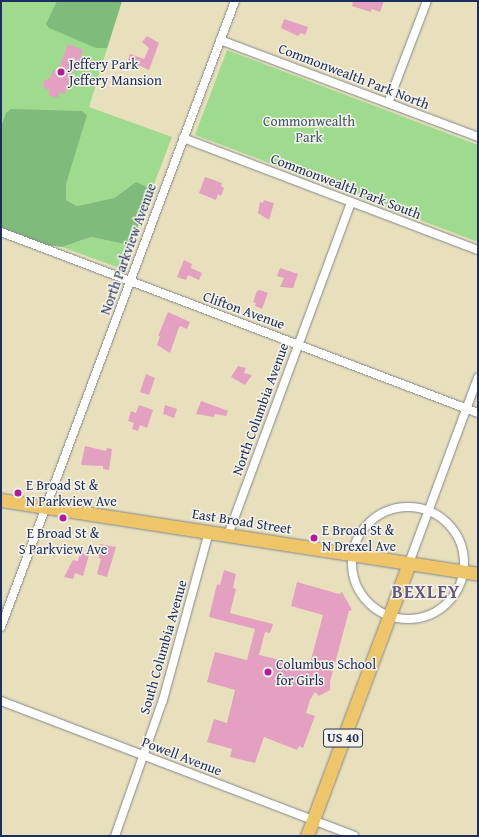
<!DOCTYPE html>
<html>
<head>
<meta charset="utf-8">
<style>
	body { margin:0 }
	#map { position:relative; width:479px; height:837px; overflow:hidden; background:#e8e0bc; font-family:"Gentium Book Plus",serif }
	div>[style] { position:absolute }
	.green>* { inset:0; background:#9fdb8f }
	.forest>* { inset:0; background:#7fbb7a }
	.building>* { inset:0; background:#e3a0c1 }
	.roads { filter:drop-shadow(0 0 1px #82888d) drop-shadow(0 0 1px #82888d) }
	.street>* { height:8px; margin:-4px; padding:0 4px; transform-origin:4px; border-radius:4px; background:#fff }
	.street>.ring { margin:-4px; padding:0; box-sizing:content-box; background:none; border:8px solid #fff; border-radius:50% }
	.primary>* { height:13px; margin:-6.5px; padding:0 6.5px; transform-origin:6.5px; border-radius:6.5px; background:#eec569 }
	.dots>* { width:11px; height:11px; translate:-50% -50%; box-sizing:border-box; border:2px solid #f7f3e8; border-radius:50% }
	span { translate:-50% -50%; white-space:nowrap; text-align:center; line-height:1.15; -webkit-text-stroke:3px #f7f3e8; paint-order:stroke }
	.shield-label span { padding:1px 3px; background:#f7f3e8; border:1px solid; border-radius:3px; -webkit-text-stroke-width:0 }
	.shield-label { font-size:13px; color:#1b2f5e; font-weight:700 }
	.poi-label { font-size:14px; color:#1b2f5e }
	.left { translate:0 -50%; text-align:left }
	.street-label { font-size:14px; color:#1b2f5e }
	.park-label { font-size:14px; color:#3c5a6a }
	.district-label { font-size:18px; color:#615781; font-weight:700; letter-spacing:1px }
	.frame { position:absolute; inset:0; border:2px solid #1b2f5e; pointer-events:none }
</style>
</head>
<body>
<div id="map">
	<div class="green">
		<div style="clip-path:polygon(1px 1px,122px 1px,89px 107px,172px 137px,151px 192px,136px 182px,114px 198px,77px 206px,66px 200px,65px 185px,47px 245px,1px 228px)"></div>
		<div style="clip-path:polygon(227px 50px,478px 145px,478px 242px,195px 135px)"></div>
		<div style="clip-path:polygon(91px 237px,125px 244px,132px 242px,122px 269px,62px 247px)"></div>
	</div>
	<div class="forest">
		<div style="clip-path:polygon(57px 1px,122px 1px,107px 48px,96px 48px,49px 28px,46px 24px)"></div>
		<div style="clip-path:polygon(11px 109px,82px 111px,87px 115px,66px 184px,66px 200px,77px 206px,114px 198px,136px 182px,145px 186px,151px 192px,132px 242px,125px 244px,91px 237px,62px 247px,47px 245px,1px 228px,1px 127px,6px 113px)"></div>
	</div>
	<div class="building">
		<div style="clip-path:polygon(353px 1px,384px 1px,380px 12px,372px 9px,371px 12px,352px 6px)"></div>
		<div style="clip-path:polygon(284px 19px,308px 27px,305px 35px,301px 33px,298px 36px,281px 28px)"></div>
		<div style="clip-path:polygon(147px 36px,159px 43px,149px 70px,128px 60px,130px 54px,144px 59px,149px 48px,142px 42px)"></div>
		<div style="clip-path:polygon(68px 44px,83px 50px,76px 72px,72px 70px,65px 94px,60px 92px,58px 98px,48px 95px,50px 90px,44px 88px,43px 81px,50px 78px,53px 70px,56px 71px,60px 65px)"></div>
		<div style="clip-path:polygon(205px 177px,222px 183px,221px 186px,224px 188px,221px 196px,218px 194px,216px 200px,199px 193px)"></div>
		<div style="clip-path:polygon(264px 200px,274px 203px,269px 220px,258px 213px,260px 202px,263px 203px)"></div>
		<div style="clip-path:polygon(184px 260px,192px 264px,191px 268px,202px 273px,199px 280px,188px 275px,186px 280px,177px 277px)"></div>
		<div style="clip-path:polygon(280px 268px,298px 274px,293px 288px,280px 287px,284px 278px,277px 276px)"></div>
		<div style="clip-path:polygon(260px 290px,268px 293px,262px 309px,255px 306px,256px 303px,253px 302px,257px 291px)"></div>
		<div style="clip-path:polygon(168px 312px,190px 322px,187px 329px,180px 326px,178px 330px,170px 353px,157px 345px,160px 336px,158px 336px)"></div>
		<div style="clip-path:polygon(238px 366px,246px 368px,244px 373px,252px 375px,245px 385px,231px 377px)"></div>
		<div style="clip-path:polygon(146px 374px,155px 378px,149px 395px,140px 392px)"></div>
		<div style="clip-path:polygon(201px 401px,228px 411px,226px 416px,215px 414px,214px 417px,196px 414px)"></div>
		<div style="clip-path:polygon(139px 405px,153px 410px,147px 428px,140px 425px,138px 431px,132px 429px,134px 423px,128px 421px,131px 411px,136px 413px)"></div>
		<div style="clip-path:polygon(165px 405px,177px 409px,174px 418px,163px 414px)"></div>
		<div style="clip-path:polygon(85px 446px,106px 451px,107px 448px,112px 449px,109px 470px,103px 469px,103px 466px,81px 465px)"></div>
		<div style="clip-path:polygon(100px 544px,116px 547px,107px 577px,97px 574px,101px 559px,99px 558px)"></div>
		<div style="clip-path:polygon(80px 552px,89px 555px,83px 576px,75px 573px,73px 579px,64px 577px,73px 560px,78px 561px)"></div>
		<div style="clip-path:polygon(224px 570px,236px 574px,233px 588px,236px 589px,230px 613px,273px 624px,270px 633px,265px 632px,259px 655px,309px 667px,323px 615px,291px 606px,297px 582px,339px 594px,342px 592px,352px 610px,349px 611px,330px 682px,330px 690px,319px 696px,315px 692px,310px 700px,306px 713px,315px 716px,303px 748px,299px 746px,297px 750px,264px 737px,255px 763px,230px 757px,232px 749px,207px 742px,214px 719px,227px 723px,235px 690px,207px 682px,215px 652px,247px 660px,255px 629px,209px 617px,217px 584px,220px 585px)"></div>
	</div>
	<div class="roads">
		<div class="street">
			<div style="left:220px;top:40px;width:276px;rotate:20.6deg"></div>
			<div style="left:388px;top:103px;width:109px;rotate:-69.1deg"></div>
			<div style="left:183px;top:138px;width:316px;rotate:20.8deg"></div>
			<div style="left:1px;top:232px;width:510px;rotate:20.78deg"></div>
			<div class="ring" style="left:352px;top:507px;width:104px;height:104px"></div>
			<div style="left:228px;top:535px;width:355px;rotate:-69.7deg"></div>
			<div style="left:409px;top:563px;width:198px;rotate:-69.6deg"></div>
			<div style="left:1px;top:627px;width:668px;rotate:-69.5deg"></div>
			<div style="left:1px;top:701px;width:378px;rotate:20.9deg"></div>
			<div style="left:115px;top:836px;width:144px;rotate:-70.6deg"></div>
			<div style="left:163px;top:700px;width:174px;rotate:-74.7deg"></div>
		</div>
		<div class="primary">
			<div style="left:1px;top:500px;width:483px;rotate:8.8deg"></div>
			<div style="left:307px;top:836px;width:291px;rotate:-69.5deg"></div>
		</div>
	</div>
	<div class="dots">
		<div style="left:61px;top:72px;background:#b5179e"></div>
		<div style="left:18px;top:493px;background:#b5179e"></div>
		<div style="left:63px;top:518px;background:#b5179e"></div>
		<div style="left:314px;top:538px;background:#b5179e"></div>
		<div style="left:268px;top:672px;background:#b5179e"></div>
	</div>
	<div class="shield-label">
		<span style="left:343px;top:738px">US 40</span>
	</div>
	<div class="poi-label">
		<span class="left" style="left:69px;top:72px">Jeffery Park<br>Jeffery Mansion</span>
		<span class="left" style="left:26px;top:493px">E Broad St &amp;<br>N Parkview Ave</span>
		<span class="left" style="left:322px;top:538px">E Broad St &amp;<br>N Drexel Ave</span>
		<span style="left:63px;top:541px">E Broad St &amp;<br>S Parkview Ave</span>
		<span class="left" style="left:276px;top:672px">Columbus School<br>for Girls</span>
	</div>
	<div class="street-label">
		<span style="left:354px;top:76px;rotate:21deg">Commonwealth Park North</span>
		<span style="left:346px;top:186px;rotate:21deg">Commonwealth Park South</span>
		<span style="left:128px;top:249px;rotate:-70deg">North Parkview Avenue</span>
		<span style="left:244px;top:310px;rotate:20deg">Clifton Avenue</span>
		<span style="left:260px;top:409px;rotate:-70deg">North Columbia Avenue</span>
		<span style="left:242px;top:521px;rotate:9deg">East Broad Street</span>
		<span style="left:163px;top:647px;rotate:-74deg">South Columbia Avenue</span>
		<span style="left:182px;top:756px;rotate:21deg">Powell Avenue</span>
	</div>
	<div class="park-label">
		<span style="left:309px;top:129px">Commonwealth<br>Park</span>
	</div>
	<div class="district-label">
		<span style="left:426px;top:592px">BEXLEY</span>
	</div>
	<div class="frame"></div>
</div>
</body>
</html>
